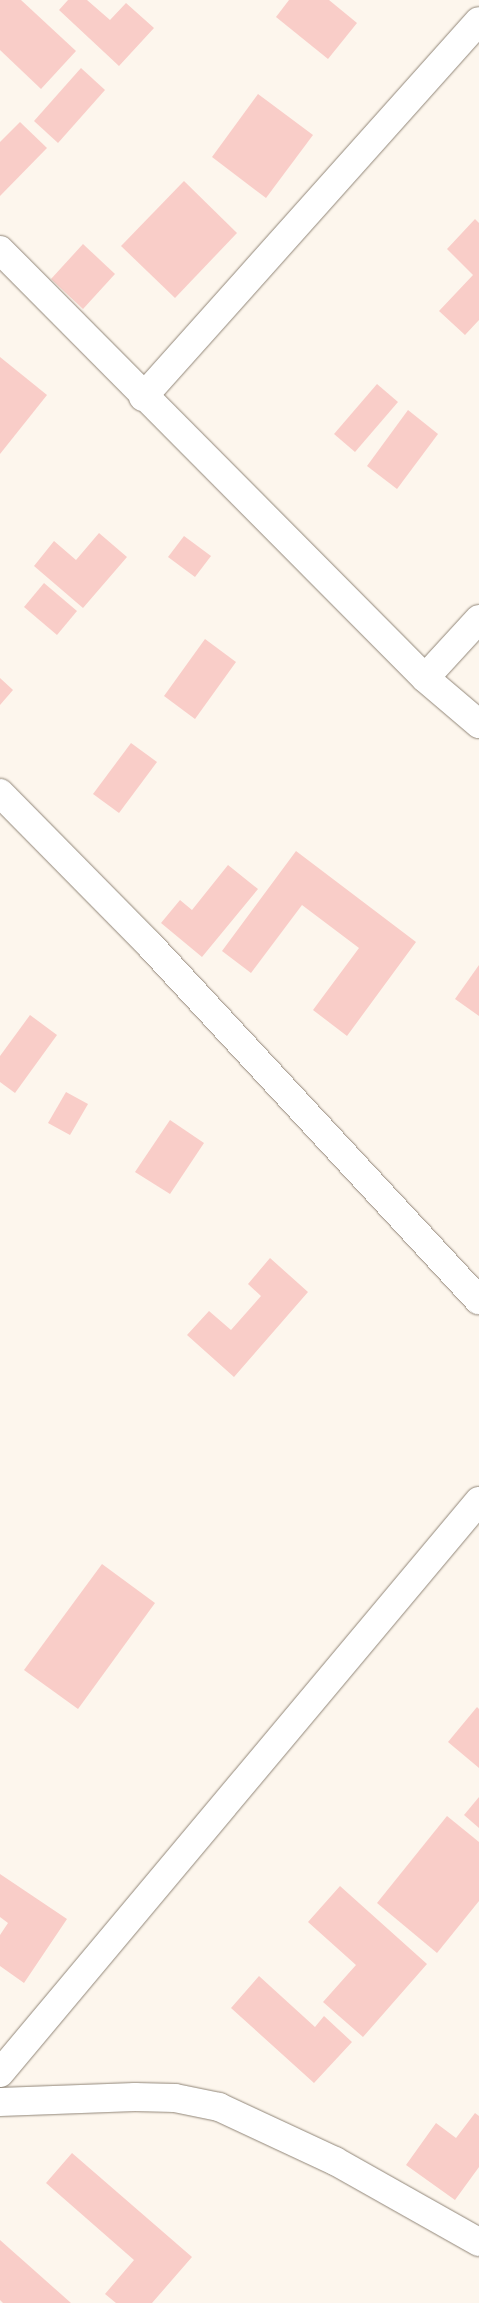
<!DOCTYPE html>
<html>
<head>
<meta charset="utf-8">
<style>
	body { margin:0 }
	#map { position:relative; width:479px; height:2303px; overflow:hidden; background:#fdf6ed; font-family:Ubuntu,sans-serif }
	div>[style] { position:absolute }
	.building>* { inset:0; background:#f9cdc8 }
	.roads { filter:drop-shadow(0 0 1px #918678) drop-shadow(0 0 1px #918678) }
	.minor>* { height:28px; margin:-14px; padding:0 14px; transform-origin:14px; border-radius:14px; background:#fff }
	span { translate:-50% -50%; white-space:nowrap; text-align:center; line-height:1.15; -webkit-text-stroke:4px #fdf6ed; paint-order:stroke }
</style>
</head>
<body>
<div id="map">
	<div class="building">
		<div style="clip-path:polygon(0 0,21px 0,76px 51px,41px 89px,0 50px)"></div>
		<div style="clip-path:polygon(68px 0,87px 0,110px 20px,126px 3px,154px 28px,119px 66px,59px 10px)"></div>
		<div style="clip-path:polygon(289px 0,329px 0,357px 23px,328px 59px,276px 17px)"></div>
		<div style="clip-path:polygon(81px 68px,105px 90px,58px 143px,34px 121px)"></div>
		<div style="clip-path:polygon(258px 94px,313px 135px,266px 198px,212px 157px)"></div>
		<div style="clip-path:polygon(20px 122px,47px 148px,0 196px,0 142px)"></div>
		<div style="clip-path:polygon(184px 181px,237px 233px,175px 298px,121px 246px)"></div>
		<div style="clip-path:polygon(475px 219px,479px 223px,479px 320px,465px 335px,439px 311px,473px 275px,447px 249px)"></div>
		<div style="clip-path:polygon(83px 244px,115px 274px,83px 309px,51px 279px)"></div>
		<div style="clip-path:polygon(0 357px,47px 395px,0 454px)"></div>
		<div style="clip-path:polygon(377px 384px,398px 402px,355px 452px,334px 434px)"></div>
		<div style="clip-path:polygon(408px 410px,438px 434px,397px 489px,367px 466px)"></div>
		<div style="clip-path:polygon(99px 533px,127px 557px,83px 608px,34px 566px,54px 541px,76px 560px)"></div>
		<div style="clip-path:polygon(184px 536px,211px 556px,195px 577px,168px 557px)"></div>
		<div style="clip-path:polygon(44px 583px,77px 611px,57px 635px,24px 607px)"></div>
		<div style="clip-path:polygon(205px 639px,236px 662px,195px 719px,164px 696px)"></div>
		<div style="clip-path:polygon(0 678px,13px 690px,0 705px)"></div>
		<div style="clip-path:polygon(131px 743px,157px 762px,119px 813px,93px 794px)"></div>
		<div style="clip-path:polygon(296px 851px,416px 942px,347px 1036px,313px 1010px,359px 948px,302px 905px,251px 973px,222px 951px)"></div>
		<div style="clip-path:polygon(228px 865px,258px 889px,202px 957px,161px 923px,180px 900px,192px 910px)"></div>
		<div style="clip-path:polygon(479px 965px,479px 1016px,455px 999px)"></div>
		<div style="clip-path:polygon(30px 1015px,57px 1035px,15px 1093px,0 1082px,0 1056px)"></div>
		<div style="clip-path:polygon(66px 1092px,88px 1104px,70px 1135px,48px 1123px)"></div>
		<div style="clip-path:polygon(170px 1120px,204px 1143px,170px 1194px,135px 1172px)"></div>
		<div style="clip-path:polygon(270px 1258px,308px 1292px,234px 1377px,187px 1335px,209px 1311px,231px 1330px,261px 1296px,248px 1284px)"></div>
		<div style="clip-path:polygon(102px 1564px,155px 1603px,78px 1709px,24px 1670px)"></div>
		<div style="clip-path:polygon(477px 1707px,479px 1709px,479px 1768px,448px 1742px)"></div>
		<div style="clip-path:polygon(479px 1797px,479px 1828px,464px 1815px)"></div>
		<div style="clip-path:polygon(447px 1816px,479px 1842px,479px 1901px,437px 1953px,377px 1903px)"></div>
		<div style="clip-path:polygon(0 1874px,67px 1919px,24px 1983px,0 1966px,0 1935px,8px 1923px,0 1917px)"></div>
		<div style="clip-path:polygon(340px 1886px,427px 1964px,363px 2037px,323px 2002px,356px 1965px,308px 1922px)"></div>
		<div style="clip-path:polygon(259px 1976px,315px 2027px,324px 2016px,352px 2042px,314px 2083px,231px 2008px)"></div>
		<div style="clip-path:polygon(475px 2113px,479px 2116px,479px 2167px,455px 2200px,406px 2165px,436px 2123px,456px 2138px)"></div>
		<div style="clip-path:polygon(72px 2153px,192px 2257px,152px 2303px,116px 2303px,105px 2294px,134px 2260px,46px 2183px)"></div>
		<div style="clip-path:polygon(0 2240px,71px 2303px,3px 2303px,0 2300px)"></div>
	</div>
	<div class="roads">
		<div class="minor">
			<div style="left:0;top:250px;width:603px;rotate:45.2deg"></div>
			<div style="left:425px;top:678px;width:71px;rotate:40.4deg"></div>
			<div style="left:143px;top:397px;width:504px;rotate:-48.22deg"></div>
			<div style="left:425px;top:678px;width:80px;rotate:-47.5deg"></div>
			<div style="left:0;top:793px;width:211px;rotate:45.4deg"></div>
			<div style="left:148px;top:943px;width:487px;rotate:47.2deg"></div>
			<div style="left:0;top:2073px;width:746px;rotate:-50.06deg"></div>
			<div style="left:0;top:2102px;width:135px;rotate:-2.1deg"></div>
			<div style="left:135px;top:2097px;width:40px;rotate:1.4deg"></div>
			<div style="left:175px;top:2098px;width:45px;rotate:11.6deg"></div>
			<div style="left:219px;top:2107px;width:128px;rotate:25deg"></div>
			<div style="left:335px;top:2161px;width:165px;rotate:29.4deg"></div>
		</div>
	</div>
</div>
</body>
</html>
